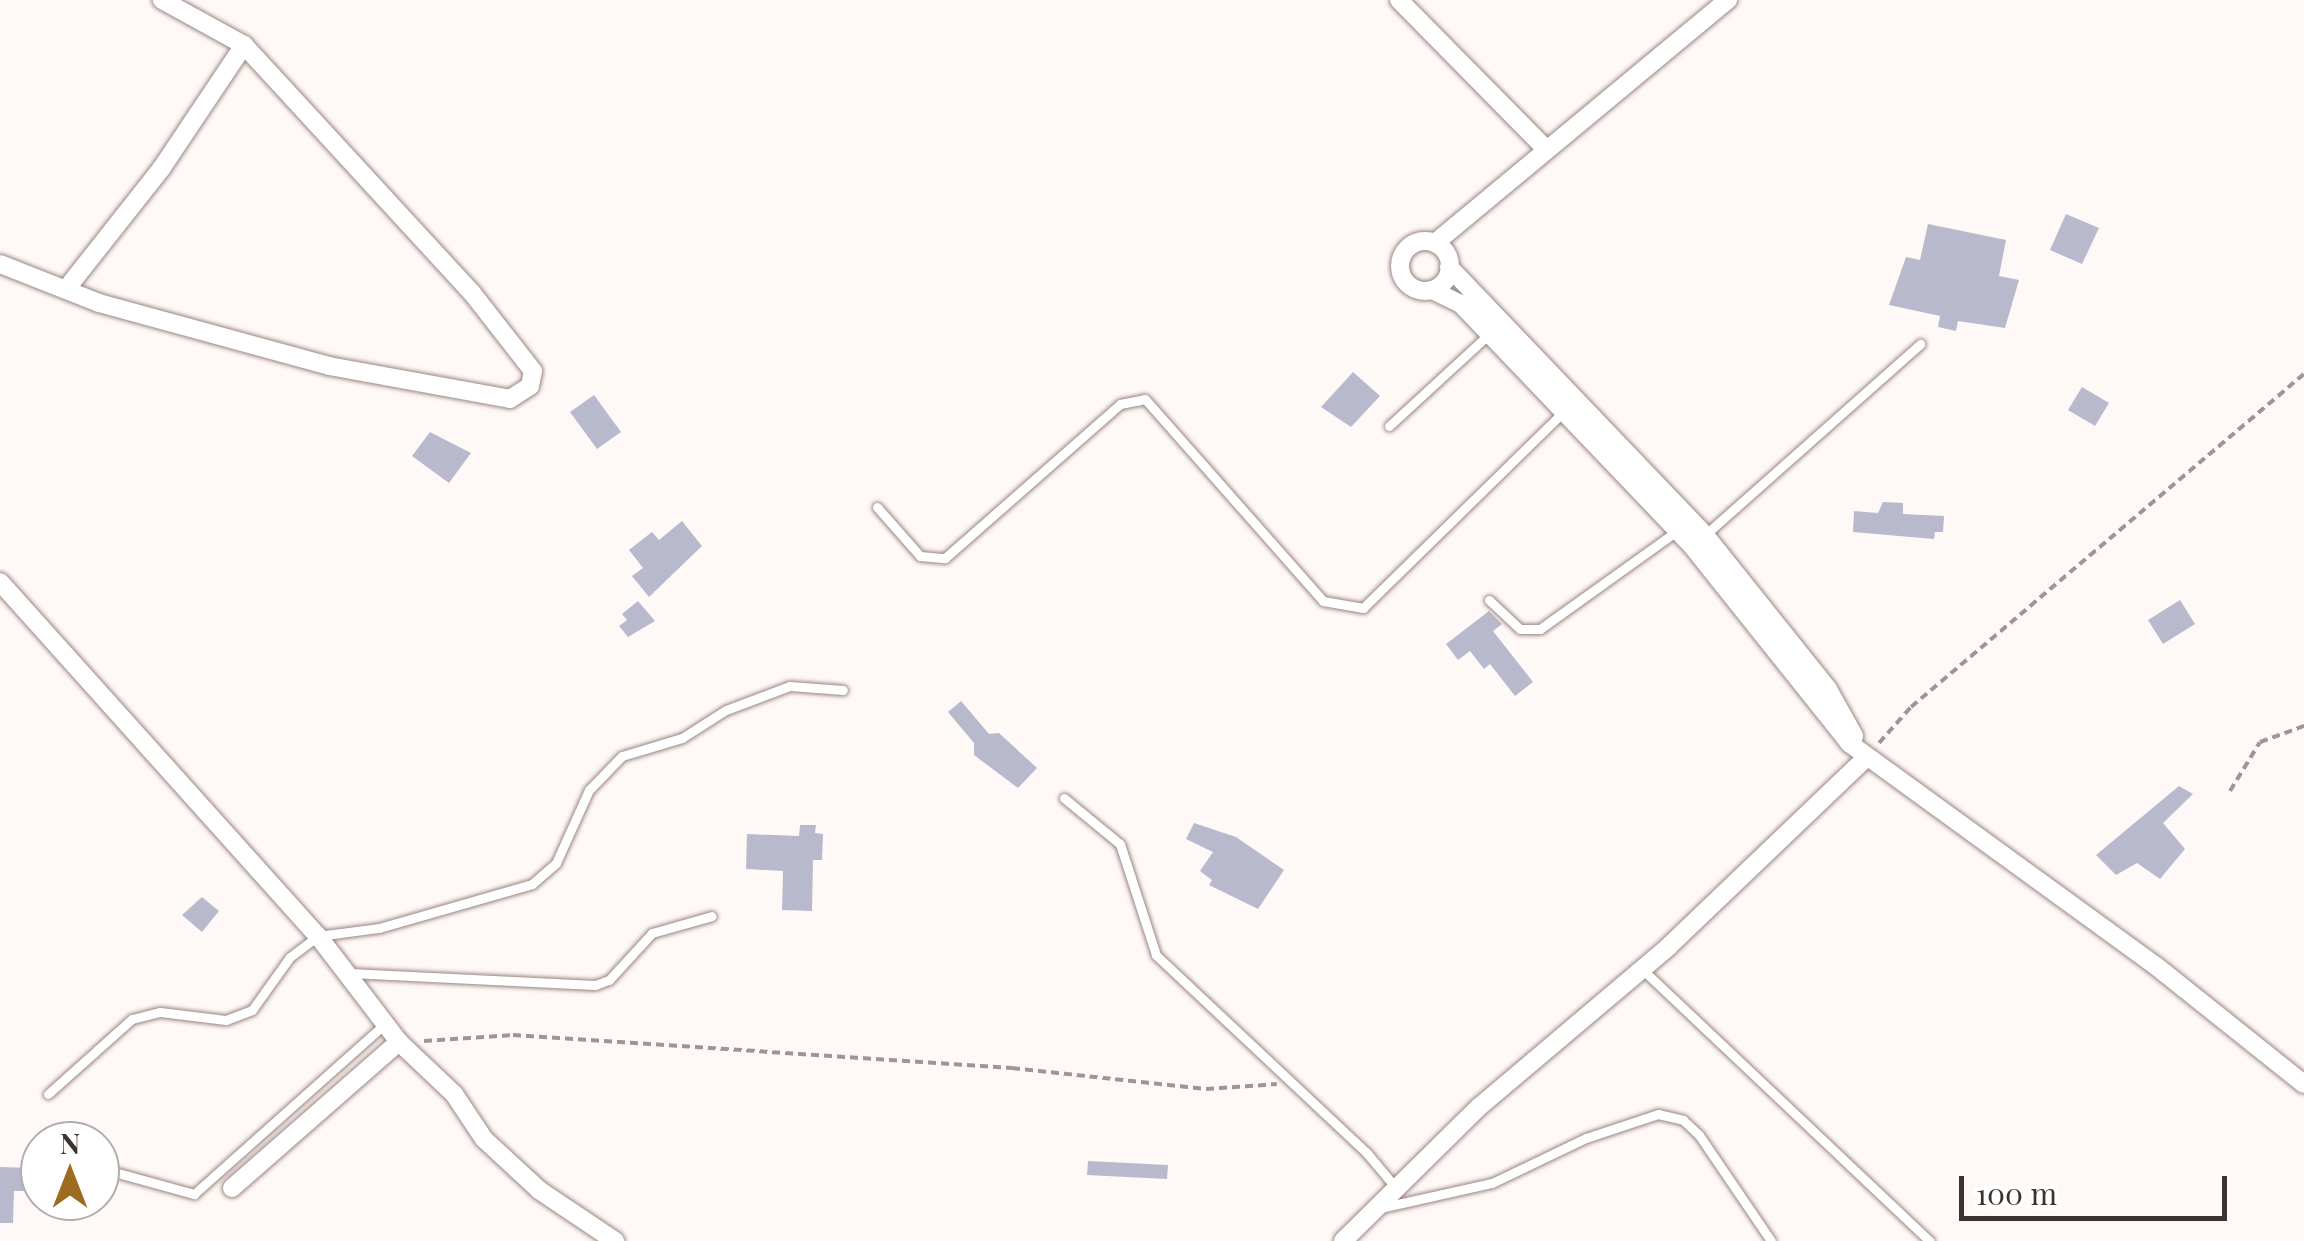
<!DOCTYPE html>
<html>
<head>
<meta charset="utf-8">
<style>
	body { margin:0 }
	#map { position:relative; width:2304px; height:1241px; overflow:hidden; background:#fef9f7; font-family:"Playfair Display",serif }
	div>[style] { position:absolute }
	.building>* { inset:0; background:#b9b9ce }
	.path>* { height:4px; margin-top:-2px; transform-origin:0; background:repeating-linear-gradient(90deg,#9d9693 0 8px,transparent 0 13px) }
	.roads { filter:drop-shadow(0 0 2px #9b857d) drop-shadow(0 0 2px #9b857d) }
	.lane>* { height:9px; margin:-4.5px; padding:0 4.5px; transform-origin:4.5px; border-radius:4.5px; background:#fff }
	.street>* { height:18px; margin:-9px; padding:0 9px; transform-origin:9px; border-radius:9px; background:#fff }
	.street>.ring { margin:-9px; padding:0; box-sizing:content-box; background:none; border:18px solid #fff; border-radius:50% }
	span { translate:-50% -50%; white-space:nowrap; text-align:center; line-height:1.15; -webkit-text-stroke:10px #fff; paint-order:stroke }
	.north { position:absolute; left:20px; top:1121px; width:100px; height:100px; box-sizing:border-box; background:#fff; border:2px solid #b1adac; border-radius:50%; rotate:0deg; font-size:28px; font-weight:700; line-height:40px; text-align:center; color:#3c332f }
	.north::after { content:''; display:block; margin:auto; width:35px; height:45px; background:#9e6c21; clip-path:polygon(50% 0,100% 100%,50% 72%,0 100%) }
	.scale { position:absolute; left:1959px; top:1176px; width:268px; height:45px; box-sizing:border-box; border:5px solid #3c332f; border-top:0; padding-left:12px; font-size:30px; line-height:35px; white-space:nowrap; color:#3c332f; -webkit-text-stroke:8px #fff; paint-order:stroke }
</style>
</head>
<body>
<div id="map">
	<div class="building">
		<div style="clip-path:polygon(2066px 214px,2099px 228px,2082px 264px,2050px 250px)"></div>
		<div style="clip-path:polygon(1928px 224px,2006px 240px,1999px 276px,2019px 280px,2005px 328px,1958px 321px,1956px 331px,1938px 327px,1940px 316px,1889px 305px,1906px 257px,1920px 260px)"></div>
		<div style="clip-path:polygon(1353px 372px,1380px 396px,1351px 427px,1321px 407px)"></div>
		<div style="clip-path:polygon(2082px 387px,2109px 403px,2095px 426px,2068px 410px)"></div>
		<div style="clip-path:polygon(594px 395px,621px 432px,597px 449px,570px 412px)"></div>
		<div style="clip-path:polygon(430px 432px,471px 453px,449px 483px,412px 456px)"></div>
		<div style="clip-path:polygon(1883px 502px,1903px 503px,1903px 514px,1944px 516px,1943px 532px,1935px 532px,1934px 539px,1853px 532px,1854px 511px,1878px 513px)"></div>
		<div style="clip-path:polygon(682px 521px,702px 546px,649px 597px,632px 576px,643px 568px,629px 550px,652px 532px,659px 540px)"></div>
		<div style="clip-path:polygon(2180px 600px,2195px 624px,2163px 644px,2148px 620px)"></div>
		<div style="clip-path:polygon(638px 601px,655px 621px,628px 637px,619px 626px,627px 620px,622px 614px)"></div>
		<div style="clip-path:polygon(1489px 611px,1502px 624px,1493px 631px,1533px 682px,1515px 696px,1490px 664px,1484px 669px,1470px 651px,1458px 660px,1446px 644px)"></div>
		<div style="clip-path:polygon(961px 701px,989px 734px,999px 733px,1037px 768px,1018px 788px,974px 755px,974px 743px,948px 712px)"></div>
		<div style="clip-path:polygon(2179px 786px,2193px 794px,2163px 823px,2185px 849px,2160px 879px,2137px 863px,2116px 875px,2096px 855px)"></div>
		<div style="clip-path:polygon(1194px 823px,1236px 837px,1284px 870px,1258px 909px,1209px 885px,1212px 880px,1200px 871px,1213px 852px,1186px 839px)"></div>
		<div style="clip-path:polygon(800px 825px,816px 825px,815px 833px,823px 834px,822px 860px,813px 860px,812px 911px,782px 910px,783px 871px,746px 869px,747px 834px,799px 836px)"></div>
		<div style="clip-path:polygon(202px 897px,219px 911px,202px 932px,182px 915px)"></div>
		<div style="clip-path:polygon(1088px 1161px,1168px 1165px,1167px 1179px,1087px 1175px)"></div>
		<div style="clip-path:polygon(0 1167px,33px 1168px,33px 1191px,14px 1191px,13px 1223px,0 1223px)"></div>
	</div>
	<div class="path">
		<div style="left:1879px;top:743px;width:48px;rotate:-48.4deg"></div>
		<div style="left:1911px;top:707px;width:515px;rotate:-40.28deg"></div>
		<div style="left:2230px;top:791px;width:57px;rotate:-58.5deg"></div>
		<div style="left:2260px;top:742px;width:47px;rotate:-20deg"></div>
		<div style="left:424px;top:1041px;width:89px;rotate:-3.9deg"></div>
		<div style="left:513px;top:1035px;width:500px;rotate:3.78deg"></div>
		<div style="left:1012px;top:1068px;width:195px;rotate:6.2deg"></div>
		<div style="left:1206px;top:1089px;width:71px;rotate:-4deg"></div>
	</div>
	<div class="roads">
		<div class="lane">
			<div style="left:1389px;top:426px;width:136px;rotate:-42.6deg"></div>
			<div style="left:877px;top:507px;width:65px;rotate:48.7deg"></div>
			<div style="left:920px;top:556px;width:25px;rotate:5deg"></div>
			<div style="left:945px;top:558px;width:233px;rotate:-41.3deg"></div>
			<div style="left:1120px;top:404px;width:25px;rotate:-11deg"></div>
			<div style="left:1145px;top:399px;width:269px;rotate:48.6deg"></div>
			<div style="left:1323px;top:601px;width:41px;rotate:9.9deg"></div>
			<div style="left:1363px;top:608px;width:280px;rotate:-44.4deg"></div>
			<div style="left:1705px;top:535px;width:288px;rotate:-41.6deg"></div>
			<div style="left:1489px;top:600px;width:42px;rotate:43.1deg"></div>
			<div style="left:1520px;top:629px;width:20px"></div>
			<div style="left:1540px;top:629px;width:168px;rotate:-35.6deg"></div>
			<div style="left:1064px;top:798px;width:72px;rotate:39.4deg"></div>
			<div style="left:1120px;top:844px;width:117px;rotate:72deg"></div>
			<div style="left:1156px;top:955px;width:288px;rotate:43.2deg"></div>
			<div style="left:1366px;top:1152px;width:48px;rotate:50deg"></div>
			<div style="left:1642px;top:969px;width:396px;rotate:43.4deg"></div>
			<div style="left:350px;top:973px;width:245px;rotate:2.8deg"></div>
			<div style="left:595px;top:985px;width:15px;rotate:-20deg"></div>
			<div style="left:609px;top:980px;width:64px;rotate:-47.5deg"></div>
			<div style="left:652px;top:933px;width:62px;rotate:-15.8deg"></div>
			<div style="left:48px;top:1094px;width:113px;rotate:-41.8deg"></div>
			<div style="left:132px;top:1019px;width:29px;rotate:-14deg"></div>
			<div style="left:160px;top:1012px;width:66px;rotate:6.9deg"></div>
			<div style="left:226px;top:1020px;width:28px;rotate:-21deg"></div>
			<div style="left:252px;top:1010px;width:65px;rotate:-54.4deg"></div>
			<div style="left:290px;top:957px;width:35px;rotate:-37deg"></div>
			<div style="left:318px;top:936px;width:62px;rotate:-7.5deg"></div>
			<div style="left:379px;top:928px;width:159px;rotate:-16deg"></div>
			<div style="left:532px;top:884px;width:32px;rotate:-41deg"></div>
			<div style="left:556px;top:863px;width:80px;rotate:-65.7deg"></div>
			<div style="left:589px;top:790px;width:47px;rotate:-45.9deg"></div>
			<div style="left:622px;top:756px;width:63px;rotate:-16.7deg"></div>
			<div style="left:682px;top:738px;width:52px;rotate:-32.5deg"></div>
			<div style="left:726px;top:710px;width:68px;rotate:-20.6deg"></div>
			<div style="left:790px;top:686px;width:53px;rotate:4.3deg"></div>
			<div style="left:100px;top:1168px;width:98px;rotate:15.5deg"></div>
			<div style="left:194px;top:1194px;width:256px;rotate:-41.7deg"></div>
			<div style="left:1380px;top:1208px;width:115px;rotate:-12.6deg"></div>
			<div style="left:1492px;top:1183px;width:104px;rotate:-25.6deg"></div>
			<div style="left:1586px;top:1138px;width:76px;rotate:-18.4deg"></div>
			<div style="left:1658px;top:1114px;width:26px;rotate:13deg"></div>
			<div style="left:1683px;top:1120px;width:22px;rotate:43deg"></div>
			<div style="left:1699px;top:1135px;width:128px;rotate:55.8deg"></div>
		</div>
		<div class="street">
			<div style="left:1399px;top:0;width:209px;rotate:45.4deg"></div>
			<div class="ring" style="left:1400px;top:241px;width:32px;height:32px"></div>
			<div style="left:1435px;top:243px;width:381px;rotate:-39.7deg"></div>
			<div style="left:0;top:264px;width:106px;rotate:21.5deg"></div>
			<div style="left:99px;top:303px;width:238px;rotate:15.3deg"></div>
			<div style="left:329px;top:366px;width:184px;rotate:10.3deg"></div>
			<div style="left:510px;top:399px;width:24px;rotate:-33deg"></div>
			<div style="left:530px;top:386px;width:15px;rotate:-79deg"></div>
			<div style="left:533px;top:371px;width:99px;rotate:-128deg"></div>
			<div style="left:472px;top:293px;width:337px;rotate:-132.6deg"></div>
			<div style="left:244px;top:45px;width:94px;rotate:-151.2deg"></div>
			<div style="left:1449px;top:267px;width:371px;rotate:46.3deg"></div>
			<div style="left:1705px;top:535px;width:197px;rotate:51.4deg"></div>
			<div style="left:1828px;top:689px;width:54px;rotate:61deg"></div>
			<div style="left:67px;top:288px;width:152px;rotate:-51.7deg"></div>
			<div style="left:161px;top:169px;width:149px;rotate:-56.2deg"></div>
			<div style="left:1432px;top:290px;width:32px;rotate:26deg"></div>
			<div style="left:1461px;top:304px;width:335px;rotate:46.3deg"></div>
			<div style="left:1692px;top:546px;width:252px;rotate:51.4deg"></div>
			<div style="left:1849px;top:743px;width:379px;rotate:36deg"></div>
			<div style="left:2156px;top:966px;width:189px;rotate:38.6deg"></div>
			<div style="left:0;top:582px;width:476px;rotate:48.1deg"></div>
			<div style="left:318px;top:936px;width:133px;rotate:52.6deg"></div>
			<div style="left:399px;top:1042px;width:76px;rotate:43.4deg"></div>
			<div style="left:454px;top:1094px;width:54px;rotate:56.3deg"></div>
			<div style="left:484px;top:1139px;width:75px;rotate:42.8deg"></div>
			<div style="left:539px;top:1190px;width:92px;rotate:33.9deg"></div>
			<div style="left:232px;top:1188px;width:222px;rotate:-41.2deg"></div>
			<div style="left:1343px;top:1241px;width:191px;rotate:-44.6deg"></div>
			<div style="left:1479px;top:1107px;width:248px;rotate:-40.2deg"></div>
			<div style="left:1668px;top:947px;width:274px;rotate:-43.7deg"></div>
		</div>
	</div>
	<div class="north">N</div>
	<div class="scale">100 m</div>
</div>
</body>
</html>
